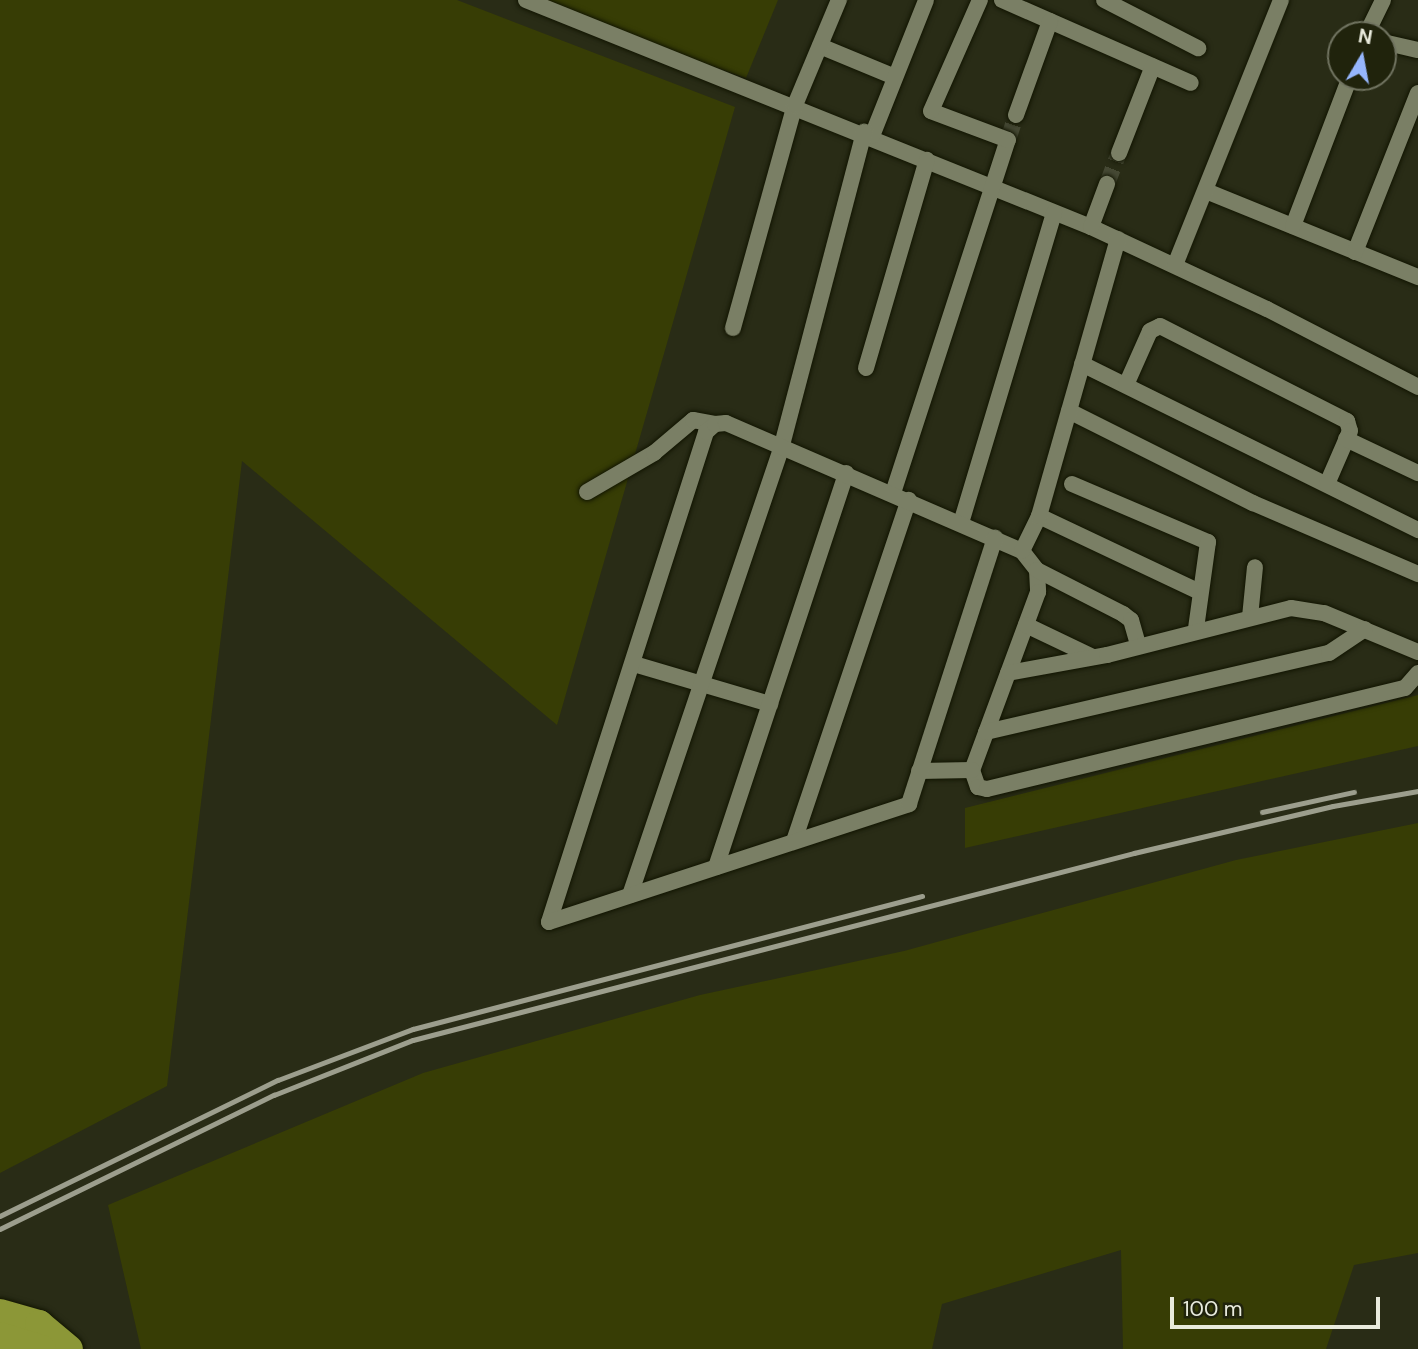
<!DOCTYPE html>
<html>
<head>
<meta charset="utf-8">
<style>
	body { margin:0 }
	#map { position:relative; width:1418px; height:1349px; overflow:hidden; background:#292c16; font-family:"DM Sans",sans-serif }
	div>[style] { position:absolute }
	.green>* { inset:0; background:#373d05 }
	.minor-tunnel>* { height:16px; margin-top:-8px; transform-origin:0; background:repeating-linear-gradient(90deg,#464934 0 16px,transparent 0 24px) }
	.roads { filter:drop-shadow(0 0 2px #121502) drop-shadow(0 0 2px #121502) }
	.minor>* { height:16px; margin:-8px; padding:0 8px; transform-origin:8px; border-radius:8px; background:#7a7f65 }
	.motorway>* { height:28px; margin:-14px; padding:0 14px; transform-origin:14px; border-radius:14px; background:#8c9737 }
	.rail>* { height:4.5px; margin:-2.25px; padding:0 2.25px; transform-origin:2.25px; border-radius:2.25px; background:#9c9e8d }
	span { translate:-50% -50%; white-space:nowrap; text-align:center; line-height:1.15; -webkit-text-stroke:7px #20230c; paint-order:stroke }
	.north { position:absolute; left:1327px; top:21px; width:70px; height:70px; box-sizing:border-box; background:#20230c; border:2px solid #707360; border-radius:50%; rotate:10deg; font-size:19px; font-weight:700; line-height:28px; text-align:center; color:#e9ebdd }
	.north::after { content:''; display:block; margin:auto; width:24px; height:32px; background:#96b6fd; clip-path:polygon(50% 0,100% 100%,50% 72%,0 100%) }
	.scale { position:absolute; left:1170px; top:1297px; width:210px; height:32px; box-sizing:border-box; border:4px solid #e9ebdd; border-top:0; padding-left:9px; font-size:21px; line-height:24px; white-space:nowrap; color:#e9ebdd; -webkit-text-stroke:5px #20230c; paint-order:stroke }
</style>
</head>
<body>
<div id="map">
	<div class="green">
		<div style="clip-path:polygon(0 0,457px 0,735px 107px,557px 725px,242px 461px,167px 1086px,0 1173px)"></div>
		<div style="clip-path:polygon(526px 0,778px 0,746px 78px)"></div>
		<div style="clip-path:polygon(1418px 695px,1418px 746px,965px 848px,965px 808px)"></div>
		<div style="clip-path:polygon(1418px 823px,1418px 1253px,1354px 1265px,1326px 1349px,1123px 1349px,1121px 1250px,942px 1304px,932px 1349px,141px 1349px,108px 1205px,423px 1073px,700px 995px,904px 951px,1236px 860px)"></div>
	</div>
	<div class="minor-tunnel">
		<div style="left:1008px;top:140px;width:26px;rotate:-72deg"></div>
		<div style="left:1107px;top:184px;width:33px;rotate:-69deg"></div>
	</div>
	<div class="roads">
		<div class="minor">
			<div style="left:526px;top:0;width:609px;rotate:21.89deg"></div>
			<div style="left:1091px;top:227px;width:194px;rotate:25deg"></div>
			<div style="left:1267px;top:309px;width:170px;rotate:27.3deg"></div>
			<div style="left:1002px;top:0;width:206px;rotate:23.7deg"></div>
			<div style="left:1104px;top:0;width:106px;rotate:27.1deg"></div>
			<div style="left:1366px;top:35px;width:39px;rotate:-64deg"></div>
			<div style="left:1383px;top:42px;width:36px;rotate:13deg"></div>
			<div style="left:820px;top:46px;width:81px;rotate:22.5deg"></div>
			<div style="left:1016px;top:115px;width:100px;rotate:-70.1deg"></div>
			<div style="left:872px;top:136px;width:146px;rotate:-68.3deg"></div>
			<div style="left:1119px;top:153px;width:93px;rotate:-68.7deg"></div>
			<div style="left:1206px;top:191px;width:229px;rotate:22.1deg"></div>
			<div style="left:1293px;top:226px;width:160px;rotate:-69.1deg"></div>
			<div style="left:1091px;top:227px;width:46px;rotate:-69.6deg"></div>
			<div style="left:1355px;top:252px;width:171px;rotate:-68.4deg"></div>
			<div style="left:1175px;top:265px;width:285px;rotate:-68.2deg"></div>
			<div style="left:733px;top:328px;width:231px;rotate:-74.5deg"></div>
			<div style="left:795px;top:105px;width:114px;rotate:-67.3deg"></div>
			<div style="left:1082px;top:364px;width:375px;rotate:26.3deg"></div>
			<div style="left:866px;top:368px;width:217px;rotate:-73.7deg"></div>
			<div style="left:1126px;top:385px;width:59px;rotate:-66deg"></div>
			<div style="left:1150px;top:331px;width:11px;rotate:-27deg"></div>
			<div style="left:1160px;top:326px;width:210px;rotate:26.9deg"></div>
			<div style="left:1347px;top:421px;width:10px;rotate:73deg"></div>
			<div style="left:1350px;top:431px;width:58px;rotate:113.5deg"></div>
			<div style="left:1069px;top:411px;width:206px;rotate:26.6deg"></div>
			<div style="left:1253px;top:503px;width:180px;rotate:23.3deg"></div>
			<div style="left:1346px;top:439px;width:80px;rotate:25.3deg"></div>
			<div style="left:1072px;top:484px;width:148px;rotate:23.1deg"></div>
			<div style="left:1208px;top:542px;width:88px;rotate:97.9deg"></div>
			<div style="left:587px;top:492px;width:78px;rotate:-30.2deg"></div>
			<div style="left:654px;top:453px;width:51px;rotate:-40.2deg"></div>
			<div style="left:693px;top:420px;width:22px;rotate:10deg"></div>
			<div style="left:893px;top:493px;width:371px;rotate:-72deg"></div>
			<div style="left:1008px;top:140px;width:82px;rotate:-159.4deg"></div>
			<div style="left:931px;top:111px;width:121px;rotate:-66.2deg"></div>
			<div style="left:1039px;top:516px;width:176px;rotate:25.3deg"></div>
			<div style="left:961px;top:523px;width:324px;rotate:-73.3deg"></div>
			<div style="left:1022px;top:551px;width:24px;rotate:52deg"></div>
			<div style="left:1037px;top:570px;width:22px;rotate:87deg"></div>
			<div style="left:1038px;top:592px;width:190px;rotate:110.3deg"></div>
			<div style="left:972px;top:770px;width:18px;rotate:71deg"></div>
			<div style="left:978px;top:787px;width:9px;rotate:13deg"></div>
			<div style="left:987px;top:789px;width:430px;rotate:-13.6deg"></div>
			<div style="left:1405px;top:688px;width:20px;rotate:-49deg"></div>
			<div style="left:1037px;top:570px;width:97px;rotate:27.1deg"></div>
			<div style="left:1123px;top:614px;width:10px;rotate:37deg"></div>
			<div style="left:1131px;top:620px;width:26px;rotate:74deg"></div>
			<div style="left:1250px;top:617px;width:50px;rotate:-84.3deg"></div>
			<div style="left:1026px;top:625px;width:74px;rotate:25.5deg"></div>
			<div style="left:634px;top:664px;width:142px;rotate:16.4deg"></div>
			<div style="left:1008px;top:673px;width:101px;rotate:-10.3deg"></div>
			<div style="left:1107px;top:655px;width:190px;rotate:-14.3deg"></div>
			<div style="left:1291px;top:608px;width:33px;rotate:9deg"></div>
			<div style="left:1324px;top:613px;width:102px;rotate:22.5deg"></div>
			<div style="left:986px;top:732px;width:352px;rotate:-13deg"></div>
			<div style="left:1329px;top:653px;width:43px;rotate:-33.7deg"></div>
			<div style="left:919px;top:771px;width:53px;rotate:-1.1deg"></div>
			<div style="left:794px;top:841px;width:360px;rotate:-71.4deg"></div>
			<div style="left:716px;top:867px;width:415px;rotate:-71.7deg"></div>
			<div style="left:630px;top:895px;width:475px;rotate:-71.3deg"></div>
			<div style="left:782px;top:445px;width:324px;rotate:-75.3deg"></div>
			<div style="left:549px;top:922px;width:515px;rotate:-72.23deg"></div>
			<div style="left:706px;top:432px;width:12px;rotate:-42deg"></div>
			<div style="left:715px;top:424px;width:11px;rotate:-5deg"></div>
			<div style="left:726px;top:423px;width:322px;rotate:23.4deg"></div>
			<div style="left:1022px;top:551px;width:39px;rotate:-64deg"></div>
			<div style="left:1039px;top:516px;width:288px;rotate:-74.1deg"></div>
			<div style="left:549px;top:922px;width:379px;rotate:-18.1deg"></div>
			<div style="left:909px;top:804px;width:280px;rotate:-72.1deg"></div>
		</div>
		<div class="motorway">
			<div style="left:0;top:1313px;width:41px;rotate:15.8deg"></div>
			<div style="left:39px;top:1324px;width:39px;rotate:40deg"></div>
			<div style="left:0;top:1336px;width:44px;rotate:17.2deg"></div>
		</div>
	</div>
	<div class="rail">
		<div style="left:1262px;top:812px;width:94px;rotate:-12.3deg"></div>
		<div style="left:0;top:1216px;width:309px;rotate:-26.1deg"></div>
		<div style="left:278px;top:1080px;width:144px;rotate:-20.7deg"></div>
		<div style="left:413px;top:1029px;width:526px;rotate:-14.64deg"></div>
		<div style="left:0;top:1229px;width:305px;rotate:-26.1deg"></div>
		<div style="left:274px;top:1095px;width:149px;rotate:-21.6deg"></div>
		<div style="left:413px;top:1040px;width:745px;rotate:-14.54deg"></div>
		<div style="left:1134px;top:853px;width:204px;rotate:-13.3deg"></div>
		<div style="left:1333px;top:806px;width:86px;rotate:-10deg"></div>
	</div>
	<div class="north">N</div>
	<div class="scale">100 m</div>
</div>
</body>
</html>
